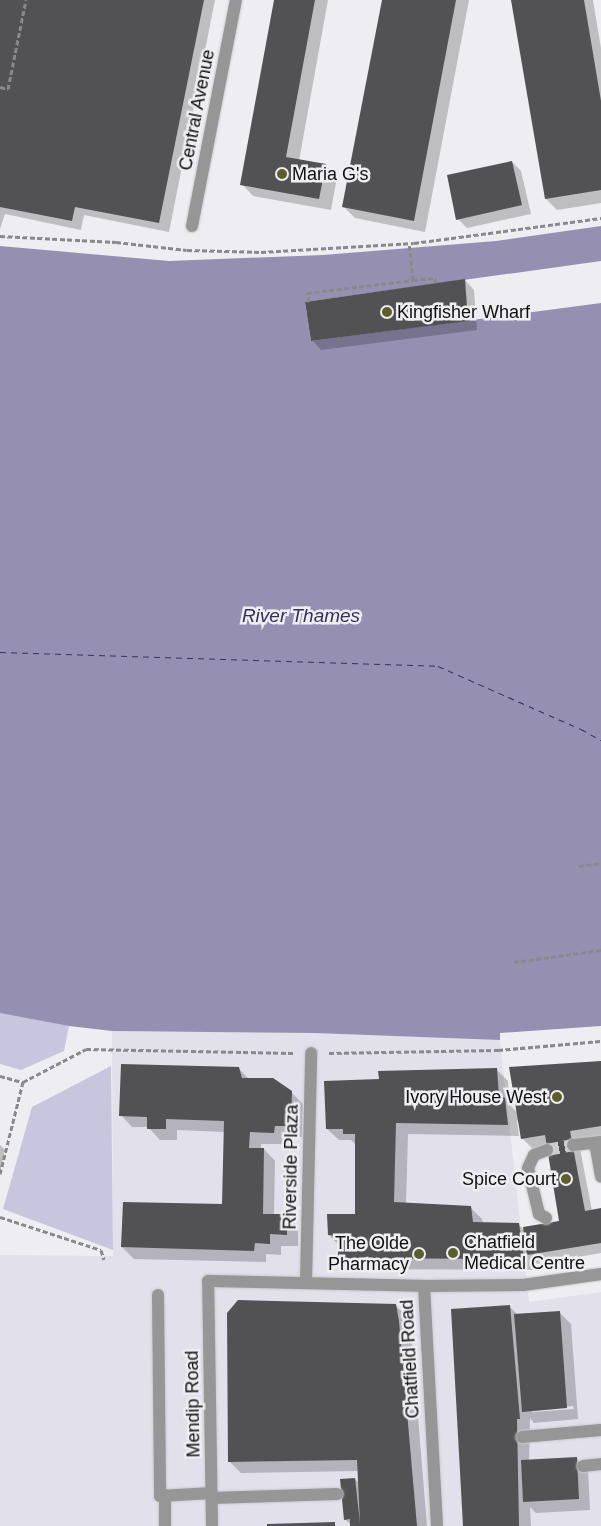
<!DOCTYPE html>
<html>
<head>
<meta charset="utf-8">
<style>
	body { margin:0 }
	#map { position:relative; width:601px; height:1526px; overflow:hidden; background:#eeeef2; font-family:Arial,sans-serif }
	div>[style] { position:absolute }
	.built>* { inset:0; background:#e1e0eb }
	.green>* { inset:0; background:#c8c5de }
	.water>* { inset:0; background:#9590b2 }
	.pier>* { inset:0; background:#eeeef2 }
	.shadow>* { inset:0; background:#0003 }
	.ferry>* { height:1px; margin-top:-0.5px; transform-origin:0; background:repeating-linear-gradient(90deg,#382e5c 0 6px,transparent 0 11px) }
	.building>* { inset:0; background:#525255 }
	.minor-tunnel>* { height:12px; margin-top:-6px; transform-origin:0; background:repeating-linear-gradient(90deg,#cdcdd0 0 12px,transparent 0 18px) }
	.path>* { height:3px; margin-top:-1.5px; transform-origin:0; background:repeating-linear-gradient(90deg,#89898b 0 5px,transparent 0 7.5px) }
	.roads { filter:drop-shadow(0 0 1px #cacace) drop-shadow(0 0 1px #cacace) }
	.minor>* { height:12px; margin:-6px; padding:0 6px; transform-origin:6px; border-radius:6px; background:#969697 }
	.dots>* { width:14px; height:14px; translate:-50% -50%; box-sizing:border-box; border:2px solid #eeeef2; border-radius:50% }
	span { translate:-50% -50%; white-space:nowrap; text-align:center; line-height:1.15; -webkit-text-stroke:5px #eeeef2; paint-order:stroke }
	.street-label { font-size:18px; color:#101011 }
	.poi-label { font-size:18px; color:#101011 }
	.left { translate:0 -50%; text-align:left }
	.right { translate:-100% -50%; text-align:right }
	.water-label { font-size:19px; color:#382e5c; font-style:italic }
</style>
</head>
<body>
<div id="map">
	<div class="built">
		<div style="clip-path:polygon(112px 1031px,314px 1033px,500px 1040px,529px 1302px,601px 1292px,601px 1526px,0 1526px,0 1255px,113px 1256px)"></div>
	</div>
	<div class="green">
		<div style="clip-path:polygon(0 1011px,69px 1026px,64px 1051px,21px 1070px,0 1064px)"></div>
		<div style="clip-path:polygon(111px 1066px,113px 1250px,3px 1209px,32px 1107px)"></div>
	</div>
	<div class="water">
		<div style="clip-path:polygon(601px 226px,601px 1026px,500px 1033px,500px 1040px,314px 1033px,112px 1031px,69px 1026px,0 1013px,0 246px,169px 261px,323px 255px,496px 241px)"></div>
	</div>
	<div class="pier">
		<div style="clip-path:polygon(601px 261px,601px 303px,311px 341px,305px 302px)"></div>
	</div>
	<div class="shadow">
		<div style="clip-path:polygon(0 0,215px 0,169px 232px,84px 215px,81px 230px,5px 214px,0 229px)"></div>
		<div style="clip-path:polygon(275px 0,328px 0,299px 161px,325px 165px,337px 177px,331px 210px,253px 196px,242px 184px)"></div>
		<div style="clip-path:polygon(383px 0,469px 0,425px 232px,355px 218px,344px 207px)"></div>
		<div style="clip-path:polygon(512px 0,593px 0,601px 48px,601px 203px,557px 210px,546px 199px)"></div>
		<div style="clip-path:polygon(512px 162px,521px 171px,531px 214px,467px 228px,458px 219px)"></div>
		<div style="clip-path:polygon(465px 280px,474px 290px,477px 330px,321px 350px,312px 340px)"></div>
		<div style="clip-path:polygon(evenodd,601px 1063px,601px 1139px,579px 1143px,592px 1211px,601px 1210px,601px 1253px,537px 1264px,533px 1260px,535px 1270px,351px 1269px,340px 1258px,339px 1245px,329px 1235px,356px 1216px,356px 1145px,351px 1140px,339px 1140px,327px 1129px,381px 1080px,496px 1069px,508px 1081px,510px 1105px,518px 1113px,601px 1063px,519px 1120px,522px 1138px,534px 1150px,548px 1148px,561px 1222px,525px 1231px,518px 1224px,483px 1223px,482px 1219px,470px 1207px,406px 1204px,408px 1134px,519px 1136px,517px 1121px,519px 1120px)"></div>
		<div style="clip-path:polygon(238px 1068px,249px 1079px,291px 1092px,303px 1104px,302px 1137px,286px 1137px,286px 1144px,261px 1144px,261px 1149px,264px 1149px,275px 1161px,274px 1215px,287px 1216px,298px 1227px,298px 1246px,281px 1246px,281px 1255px,266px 1254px,266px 1262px,134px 1259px,122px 1247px,223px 1206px,225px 1132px,177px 1130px,177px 1140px,160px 1140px,148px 1127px,132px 1127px,121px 1115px)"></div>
		<div style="clip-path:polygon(0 1145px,5px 1150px,0 1172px)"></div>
		<div style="clip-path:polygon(395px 1305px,407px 1317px,411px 1333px,427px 1526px,352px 1526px,345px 1519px,355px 1479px,359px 1483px,358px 1471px,241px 1473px,230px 1462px)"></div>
		<div style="clip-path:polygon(evenodd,509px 1306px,518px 1315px,559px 1312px,571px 1324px,578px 1419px,534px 1423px,530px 1418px,529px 1461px,576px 1458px,588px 1470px,590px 1510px,536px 1513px,530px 1507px,531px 1526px,464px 1526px,509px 1306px,573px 1406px,574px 1409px,532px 1412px,532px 1410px,573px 1406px)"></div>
	</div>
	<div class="ferry">
		<div style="left:0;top:652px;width:438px;rotate:1.8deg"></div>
		<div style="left:438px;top:666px;width:156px;rotate:23.8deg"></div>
		<div style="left:581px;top:729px;width:23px;rotate:29deg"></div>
	</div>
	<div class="building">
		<div style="clip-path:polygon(0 0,204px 0,159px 223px,75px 207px,72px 221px,0 207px)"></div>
		<div style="clip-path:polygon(274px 0,315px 0,286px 157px,326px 164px,319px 199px,240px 185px)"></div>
		<div style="clip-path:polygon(382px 0,456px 0,414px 221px,342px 207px)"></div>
		<div style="clip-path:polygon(511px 0,584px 0,601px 101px,601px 190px,545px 199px)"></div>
		<div style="clip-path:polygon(512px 161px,522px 205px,456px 220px,447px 175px)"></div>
		<div style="clip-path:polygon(465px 279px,468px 321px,311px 341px,305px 302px)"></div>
		<div style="clip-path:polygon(601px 1061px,601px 1126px,570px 1131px,585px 1211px,601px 1208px,601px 1243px,527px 1255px,523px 1227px,559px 1221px,545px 1135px,521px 1139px,509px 1067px)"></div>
		<div style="clip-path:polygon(121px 1064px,239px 1067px,242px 1078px,273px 1078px,292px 1091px,291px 1126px,275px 1126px,274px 1133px,250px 1132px,249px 1148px,264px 1148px,263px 1214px,287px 1214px,287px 1235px,270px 1234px,270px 1244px,255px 1243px,254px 1251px,121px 1247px,123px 1202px,222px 1204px,224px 1121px,166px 1119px,166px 1129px,147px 1129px,147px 1117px,119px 1116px)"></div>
		<div style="clip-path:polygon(497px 1068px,499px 1096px,505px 1098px,508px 1125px,396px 1123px,394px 1202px,471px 1206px,473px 1222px,519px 1223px,524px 1259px,338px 1258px,338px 1236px,328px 1235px,327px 1214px,355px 1214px,355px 1134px,343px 1134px,343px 1129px,326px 1129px,324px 1081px,379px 1079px,378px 1071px)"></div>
		<div style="clip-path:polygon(238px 1300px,396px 1304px,399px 1321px,417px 1526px,350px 1526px,350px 1519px,344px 1520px,340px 1479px,355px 1478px,360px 1523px,357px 1460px,228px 1462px,227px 1313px)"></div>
		<div style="clip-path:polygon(510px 1305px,520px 1419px,517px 1419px,519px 1526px,463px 1526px,451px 1309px)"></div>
		<div style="clip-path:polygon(560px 1311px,567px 1408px,522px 1412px,514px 1314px)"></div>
		<div style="clip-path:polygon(577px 1457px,579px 1499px,523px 1502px,521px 1460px)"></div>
		<div style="clip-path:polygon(335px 1522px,335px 1526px,267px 1526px,267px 1524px)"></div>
	</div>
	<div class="minor-tunnel">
		<div style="left:547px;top:1150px;width:26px;rotate:-11deg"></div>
	</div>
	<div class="path">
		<div style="left:0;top:87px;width:8px;rotate:14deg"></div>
		<div style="left:8px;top:89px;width:91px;rotate:-78.6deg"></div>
		<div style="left:0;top:236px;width:116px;rotate:3deg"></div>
		<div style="left:116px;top:242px;width:71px;rotate:6.4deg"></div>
		<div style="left:187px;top:250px;width:74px;rotate:1.5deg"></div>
		<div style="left:261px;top:252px;width:153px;rotate:-3.4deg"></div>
		<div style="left:414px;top:243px;width:189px;rotate:-7.6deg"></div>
		<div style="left:413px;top:280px;width:22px;rotate:-5deg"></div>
		<div style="left:435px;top:278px;width:5px;rotate:79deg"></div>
		<div style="left:309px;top:302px;width:9px;rotate:-103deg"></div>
		<div style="left:307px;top:293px;width:107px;rotate:-7deg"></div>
		<div style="left:413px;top:280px;width:37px;rotate:-96deg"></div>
		<div style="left:579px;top:866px;width:22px;rotate:-8deg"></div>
		<div style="left:514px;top:962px;width:88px;rotate:-7.9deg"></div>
		<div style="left:329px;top:1053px;width:169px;rotate:-1deg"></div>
		<div style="left:498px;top:1050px;width:103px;rotate:-5deg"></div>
		<div style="left:0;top:1076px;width:24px;rotate:15deg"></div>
		<div style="left:23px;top:1082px;width:71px;rotate:-27.6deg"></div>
		<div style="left:86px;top:1049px;width:207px;rotate:1.1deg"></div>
		<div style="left:0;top:1174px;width:95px;rotate:-76deg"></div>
		<div style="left:0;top:1217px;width:106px;rotate:18.1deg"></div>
		<div style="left:101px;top:1250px;width:10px;rotate:73deg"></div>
	</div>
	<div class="roads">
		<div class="minor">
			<div style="left:192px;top:226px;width:230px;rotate:-79deg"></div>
			<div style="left:601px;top:1142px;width:8px;rotate:130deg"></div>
			<div style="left:596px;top:1148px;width:29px;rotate:80deg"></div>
			<div style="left:573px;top:1145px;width:28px;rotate:-6deg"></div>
			<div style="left:546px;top:1218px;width:8px;rotate:-150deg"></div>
			<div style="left:539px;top:1214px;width:47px;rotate:-103.4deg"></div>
			<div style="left:528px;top:1168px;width:14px;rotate:-65deg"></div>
			<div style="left:534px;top:1155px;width:14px;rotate:-21deg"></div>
			<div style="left:306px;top:1282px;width:229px;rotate:-88.7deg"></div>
			<div style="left:424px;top:1286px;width:99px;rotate:-0.6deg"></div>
			<div style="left:523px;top:1285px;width:79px;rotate:-8deg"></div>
			<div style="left:158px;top:1295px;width:201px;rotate:89.4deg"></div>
			<div style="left:160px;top:1496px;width:52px;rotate:-3.3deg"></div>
			<div style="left:522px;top:1437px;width:79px;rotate:-5.1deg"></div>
			<div style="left:583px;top:1466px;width:18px;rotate:-6deg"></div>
			<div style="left:212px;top:1498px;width:125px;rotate:-1.8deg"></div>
			<div style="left:165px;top:1526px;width:31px;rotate:-90deg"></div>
			<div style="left:212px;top:1526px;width:245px;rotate:-90.9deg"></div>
			<div style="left:208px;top:1281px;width:216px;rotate:1.3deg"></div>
			<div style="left:424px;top:1286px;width:240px;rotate:86.9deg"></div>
		</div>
	</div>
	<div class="dots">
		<div style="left:282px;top:174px;background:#5c5e2b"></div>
		<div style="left:387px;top:312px;background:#5c5e2b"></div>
		<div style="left:557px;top:1097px;background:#5c5e2b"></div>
		<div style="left:566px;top:1179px;background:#5c5e2b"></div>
		<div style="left:453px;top:1253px;background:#5c5e2b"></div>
		<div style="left:419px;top:1254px;background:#5c5e2b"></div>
	</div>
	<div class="street-label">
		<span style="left:197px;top:110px;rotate:-79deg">Central Avenue</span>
		<span style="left:291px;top:1167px;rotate:-89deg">Riverside Plaza</span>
		<span style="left:410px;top:1359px;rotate:-93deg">Chatfield Road</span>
		<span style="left:193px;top:1404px;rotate:-91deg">Mendip Road</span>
	</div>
	<div class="poi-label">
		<span class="left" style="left:292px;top:174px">Maria G's</span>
		<span class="left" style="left:397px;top:312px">Kingfisher Wharf</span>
		<span class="right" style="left:547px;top:1097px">Ivory House West</span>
		<span class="right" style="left:556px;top:1179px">Spice Court</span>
		<span class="left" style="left:464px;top:1253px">Chatfield<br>Medical Centre</span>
		<span class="right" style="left:409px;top:1254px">The Olde<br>Pharmacy</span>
	</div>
	<div class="water-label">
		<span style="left:301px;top:616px">River Thames</span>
	</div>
</div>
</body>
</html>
